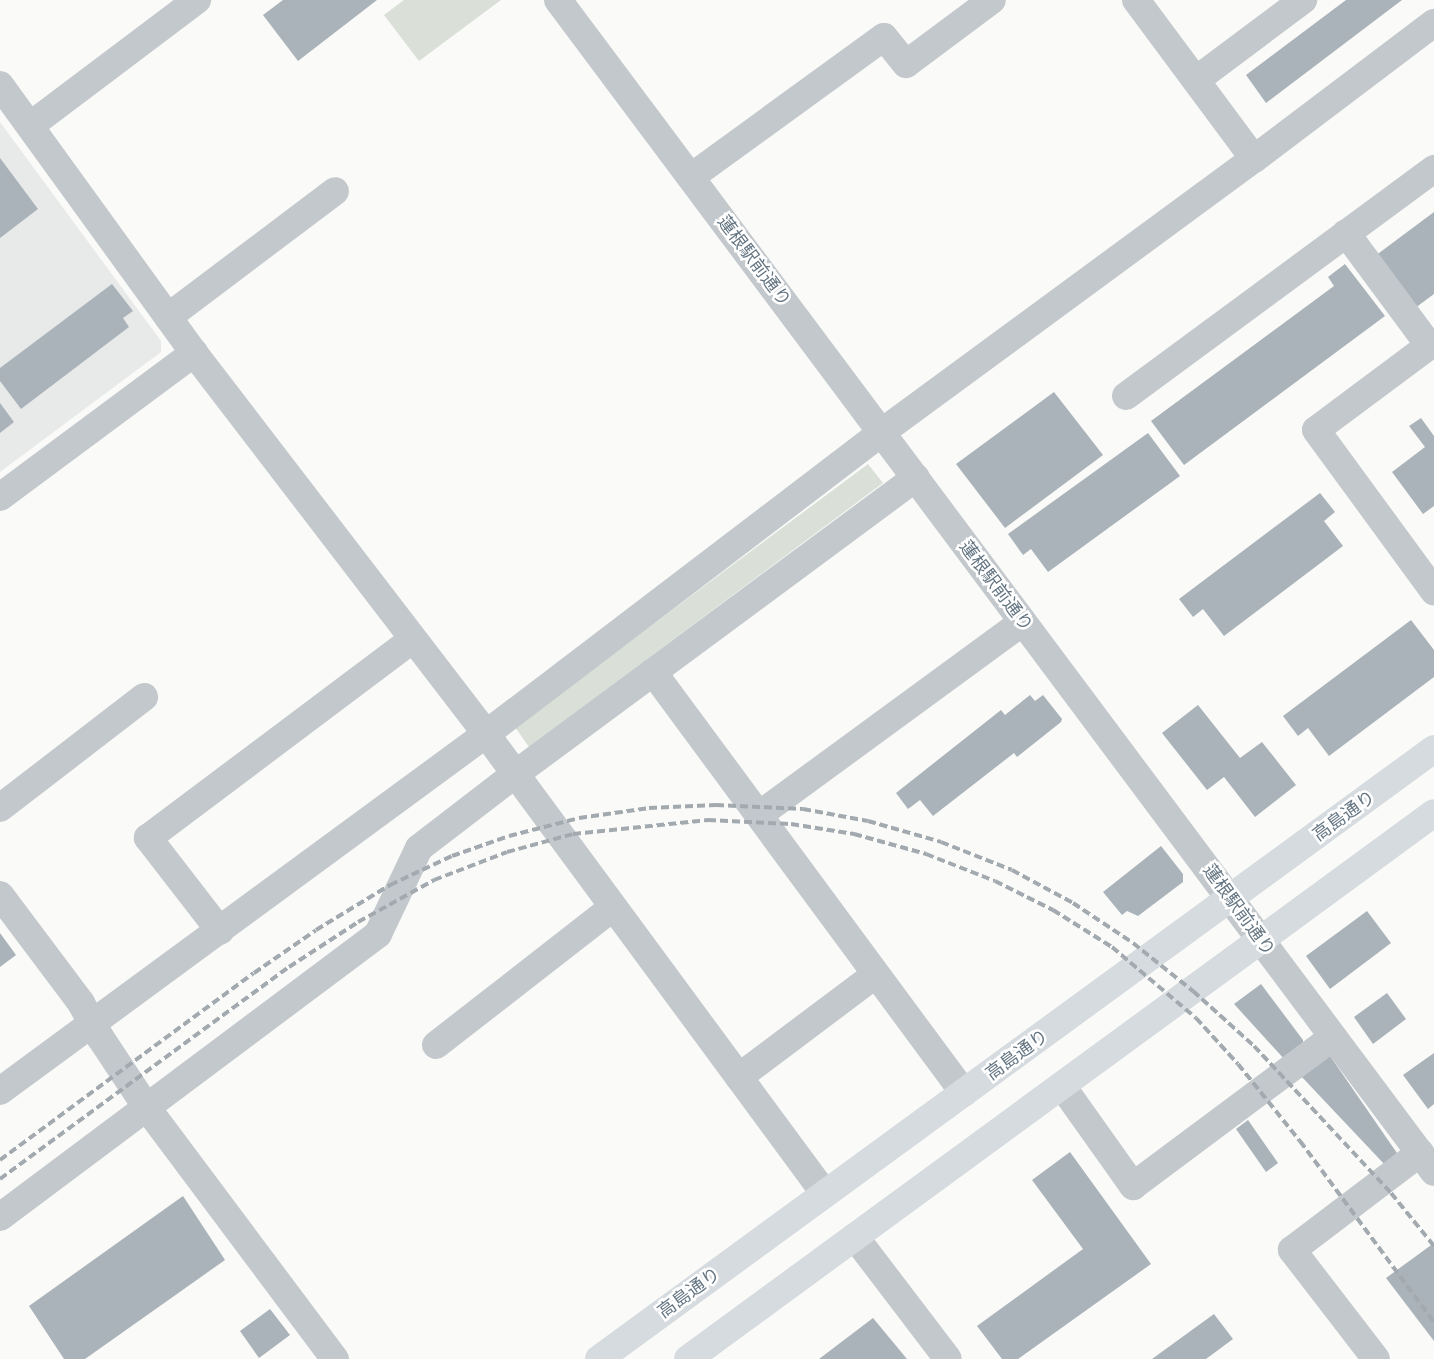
<!DOCTYPE html>
<html>
<head>
<meta charset="utf-8">
<style>
	body { margin:0 }
	#map { position:relative; width:1434px; height:1359px; overflow:hidden; background:#fafaf8; font-family:"Archivo Narrow","Noto Sans JP",sans-serif }
	div>[style] { position:absolute }
	.built>* { inset:0; background:#e8e9e9 }
	.green>* { inset:0; background:#dadfd7 }
	.building>* { inset:0; background:#aab3b9 }
	.minor>* { height:28px; margin:-14px; padding:0 14px; transform-origin:14px; border-radius:14px; background:#c3c8cc }
	.major>* { height:28px; margin:-14px; padding:0 14px; transform-origin:14px; border-radius:14px; background:#d6dbdf }
	.rail>* { height:4px; margin-top:-2px; transform-origin:0; background:repeating-linear-gradient(90deg,#a2aab0 0 8px,transparent 0 12px) }
	span { translate:-50% -50%; white-space:nowrap; text-align:center; line-height:1.15; -webkit-text-stroke:5px #fff; paint-order:stroke }
	.street-label { font-size:18px; color:#657683 }
</style>
</head>
<body>
<div id="map">
	<div class="built">
		<div style="clip-path:polygon(0 122px,161px 341px,161px 352px,0 472px)"></div>
	</div>
	<div class="green">
		<div style="clip-path:polygon(404px 0,501px 0,419px 61px,384px 15px)"></div>
		<div style="clip-path:polygon(868px 464px,883px 483px,529px 747px,515px 727px)"></div>
	</div>
	<div class="building">
		<div style="clip-path:polygon(283px 0,377px 0,298px 61px,263px 15px)"></div>
		<div style="clip-path:polygon(1346px 0,1402px 0,1266px 103px,1246px 75px)"></div>
		<div style="clip-path:polygon(0 158px,38px 209px,0 238px)"></div>
		<div style="clip-path:polygon(1434px 212px,1434px 294px,1411px 311px,1371px 259px)"></div>
		<div style="clip-path:polygon(1345px 264px,1385px 316px,1184px 465px,1151px 421px,1334px 286px,1328px 277px)"></div>
		<div style="clip-path:polygon(112px 284px,133px 311px,123px 318px,129px 327px,21px 409px,0 381px,0 368px)"></div>
		<div style="clip-path:polygon(1054px 392px,1103px 455px,1005px 528px,956px 464px)"></div>
		<div style="clip-path:polygon(0 403px,14px 422px,0 433px)"></div>
		<div style="clip-path:polygon(1421px 418px,1434px 436px,1434px 506px,1423px 514px,1392px 472px,1425px 447px,1409px 426px)"></div>
		<div style="clip-path:polygon(1148px 433px,1180px 476px,1048px 572px,1031px 549px,1023px 555px,1008px 534px)"></div>
		<div style="clip-path:polygon(1320px 493px,1335px 512px,1324px 521px,1343px 546px,1224px 636px,1203px 609px,1193px 617px,1179px 599px)"></div>
		<div style="clip-path:polygon(1411px 620px,1434px 650px,1434px 677px,1329px 756px,1308px 728px,1298px 736px,1283px 716px)"></div>
		<div style="clip-path:polygon(1030px 695px,1035px 701px,1043px 695px,1062px 719px,1061px 722px,1017px 757px,1014px 753px,933px 816px,920px 800px,908px 809px,896px 793px,1001px 710px,1005px 715px)"></div>
		<div style="clip-path:polygon(1198px 705px,1240px 758px,1262px 742px,1296px 785px,1255px 817px,1224px 777px,1207px 790px,1162px 733px)"></div>
		<div style="clip-path:polygon(1161px 846px,1183px 874px,1183px 882px,1138px 916px,1127px 911px,1122px 915px,1103px 892px)"></div>
		<div style="clip-path:polygon(1367px 911px,1391px 943px,1330px 989px,1306px 956px)"></div>
		<div style="clip-path:polygon(0 933px,16px 955px,0 967px)"></div>
		<div style="clip-path:polygon(1261px 984px,1303px 1040px,1303px 1045px,1286px 1061px,1234px 1004px)"></div>
		<div style="clip-path:polygon(1387px 993px,1406px 1019px,1373px 1044px,1354px 1017px)"></div>
		<div style="clip-path:polygon(1328px 1053px,1399px 1156px,1386px 1166px,1300px 1075px)"></div>
		<div style="clip-path:polygon(1434px 1053px,1434px 1104px,1428px 1109px,1403px 1075px)"></div>
		<div style="clip-path:polygon(1248px 1120px,1278px 1163px,1266px 1172px,1236px 1129px)"></div>
		<div style="clip-path:polygon(1070px 1152px,1151px 1264px,1018px 1359px,1002px 1359px,977px 1326px,1083px 1249px,1032px 1180px)"></div>
		<div style="clip-path:polygon(183px 1196px,225px 1260px,85px 1359px,64px 1359px,29px 1306px)"></div>
		<div style="clip-path:polygon(1434px 1243px,1434px 1341px,1386px 1278px)"></div>
		<div style="clip-path:polygon(270px 1309px,290px 1335px,259px 1358px,240px 1331px)"></div>
		<div style="clip-path:polygon(1214px 1314px,1233px 1339px,1206px 1359px,1152px 1359px)"></div>
		<div style="clip-path:polygon(873px 1318px,907px 1359px,819px 1359px)"></div>
	</div>
	<div class="minor">
		<div style="left:558px;top:0;width:1463px;rotate:53.22deg"></div>
		<div style="left:1136px;top:0;width:198px;rotate:53.4deg"></div>
		<div style="left:1196px;top:80px;width:134px;rotate:-36.8deg"></div>
		<div style="left:0;top:85px;width:331px;rotate:54.1deg"></div>
		<div style="left:194px;top:353px;width:480px;rotate:52.5deg"></div>
		<div style="left:486px;top:734px;width:571px;rotate:53.61deg"></div>
		<div style="left:31px;top:125px;width:208px;rotate:-37deg"></div>
		<div style="left:691px;top:177px;width:238px;rotate:-36deg"></div>
		<div style="left:884px;top:37px;width:35px;rotate:51deg"></div>
		<div style="left:906px;top:64px;width:107px;rotate:-36.7deg"></div>
		<div style="left:1346px;top:233px;width:139px;rotate:53.5deg"></div>
		<div style="left:168px;top:317px;width:209px;rotate:-37deg"></div>
		<div style="left:1434px;top:342px;width:147px;rotate:143.3deg"></div>
		<div style="left:1316px;top:430px;width:200px;rotate:53.8deg"></div>
		<div style="left:1126px;top:396px;width:383px;rotate:-36.4deg"></div>
		<div style="left:0;top:497px;width:242px;rotate:-36.6deg"></div>
		<div style="left:653px;top:672px;width:523px;rotate:53.55deg"></div>
		<div style="left:0;top:808px;width:182px;rotate:-37.6deg"></div>
		<div style="left:759px;top:815px;width:327px;rotate:-36.2deg"></div>
		<div style="left:0;top:895px;width:135px;rotate:53.1deg"></div>
		<div style="left:81px;top:1003px;width:39px;rotate:61deg"></div>
		<div style="left:100px;top:1037px;width:85px;rotate:56.5deg"></div>
		<div style="left:147px;top:1108px;width:314px;rotate:53.2deg"></div>
		<div style="left:220px;top:931px;width:118px;rotate:-127.7deg"></div>
		<div style="left:148px;top:838px;width:330px;rotate:-36.9deg"></div>
		<div style="left:436px;top:1045px;width:224px;rotate:-37.9deg"></div>
		<div style="left:739px;top:1077px;width:171px;rotate:-36.9deg"></div>
		<div style="left:1062px;top:1086px;width:123px;rotate:54.6deg"></div>
		<div style="left:1133px;top:1186px;width:249px;rotate:-36.7deg"></div>
		<div style="left:0;top:1091px;width:603px;rotate:-36.3deg"></div>
		<div style="left:486px;top:734px;width:498px;rotate:-37.3deg"></div>
		<div style="left:882px;top:432px;width:461px;rotate:-36.3deg"></div>
		<div style="left:1254px;top:159px;width:226px;rotate:-37.1deg"></div>
		<div style="left:0;top:1217px;width:472px;rotate:-36.8deg"></div>
		<div style="left:378px;top:934px;width:95px;rotate:-64.5deg"></div>
		<div style="left:419px;top:848px;width:120px;rotate:-37.5deg"></div>
		<div style="left:514px;top:775px;width:500px;rotate:-36.5deg"></div>
		<div style="left:855px;top:1237px;width:153px;rotate:52.7deg"></div>
		<div style="left:1376px;top:1359px;width:138px;rotate:-127.6deg"></div>
		<div style="left:1292px;top:1250px;width:161px;rotate:-37.2deg"></div>
	</div>
	<div class="major">
		<div style="left:599px;top:1359px;width:1034px;rotate:-36.15deg"></div>
		<div style="left:688px;top:1359px;width:924px;rotate:-36.2deg"></div>
	</div>
	<div class="rail">
		<div style="left:0;top:1160px;width:315px;rotate:-36.4deg"></div>
		<div style="left:254px;top:973px;width:75px;rotate:-34.7deg"></div>
		<div style="left:316px;top:930px;width:87px;rotate:-31.3deg"></div>
		<div style="left:390px;top:885px;width:68px;rotate:-25.1deg"></div>
		<div style="left:452px;top:856px;width:60px;rotate:-19.3deg"></div>
		<div style="left:509px;top:836px;width:72px;rotate:-14.4deg"></div>
		<div style="left:579px;top:818px;width:71px;rotate:-8.1deg"></div>
		<div style="left:649px;top:808px;width:67px;rotate:-2.6deg"></div>
		<div style="left:716px;top:805px;width:87px;rotate:2.6deg"></div>
		<div style="left:803px;top:809px;width:66px;rotate:10.5deg"></div>
		<div style="left:868px;top:821px;width:76px;rotate:16deg"></div>
		<div style="left:941px;top:842px;width:76px;rotate:21.5deg"></div>
		<div style="left:1012px;top:870px;width:69px;rotate:28.4deg"></div>
		<div style="left:1073px;top:903px;width:72px;rotate:33.7deg"></div>
		<div style="left:1133px;top:943px;width:77px;rotate:38.7deg"></div>
		<div style="left:1193px;top:991px;width:82px;rotate:42deg"></div>
		<div style="left:1254px;top:1046px;width:201px;rotate:47deg"></div>
		<div style="left:1391px;top:1193px;width:68px;rotate:50.9deg"></div>
		<div style="left:0;top:1179px;width:358px;rotate:-36.3deg"></div>
		<div style="left:289px;top:967px;width:82px;rotate:-33.1deg"></div>
		<div style="left:358px;top:922px;width:87px;rotate:-28.9deg"></div>
		<div style="left:434px;top:880px;width:78px;rotate:-21deg"></div>
		<div style="left:507px;top:852px;width:68px;rotate:-15.3deg"></div>
		<div style="left:573px;top:834px;width:136px;rotate:-5.9deg"></div>
		<div style="left:708px;top:820px;width:83px;rotate:2.8deg"></div>
		<div style="left:791px;top:824px;width:64px;rotate:9deg"></div>
		<div style="left:854px;top:834px;width:75px;rotate:15.5deg"></div>
		<div style="left:926px;top:854px;width:74px;rotate:21.4deg"></div>
		<div style="left:995px;top:881px;width:65px;rotate:26.6deg"></div>
		<div style="left:1053px;top:910px;width:70px;rotate:32.1deg"></div>
		<div style="left:1112px;top:947px;width:110px;rotate:40.2deg"></div>
		<div style="left:1196px;top:1018px;width:62px;rotate:47.6deg"></div>
		<div style="left:1238px;top:1064px;width:99px;rotate:51.2deg"></div>
		<div style="left:1300px;top:1141px;width:225px;rotate:53.5deg"></div>
	</div>
	<div class="street-label">
		<span style="left:754px;top:261px;rotate:53deg">蓮根駅前通り</span>
		<span style="left:996px;top:586px;rotate:53deg">蓮根駅前通り</span>
		<span style="left:1344px;top:816px;rotate:-36deg">高島通り</span>
		<span style="left:1239px;top:910px;rotate:54deg">蓮根駅前通り</span>
		<span style="left:1017px;top:1055px;rotate:-36deg">高島通り</span>
		<span style="left:689px;top:1293px;rotate:-36deg">高島通り</span>
	</div>
</div>
</body>
</html>
